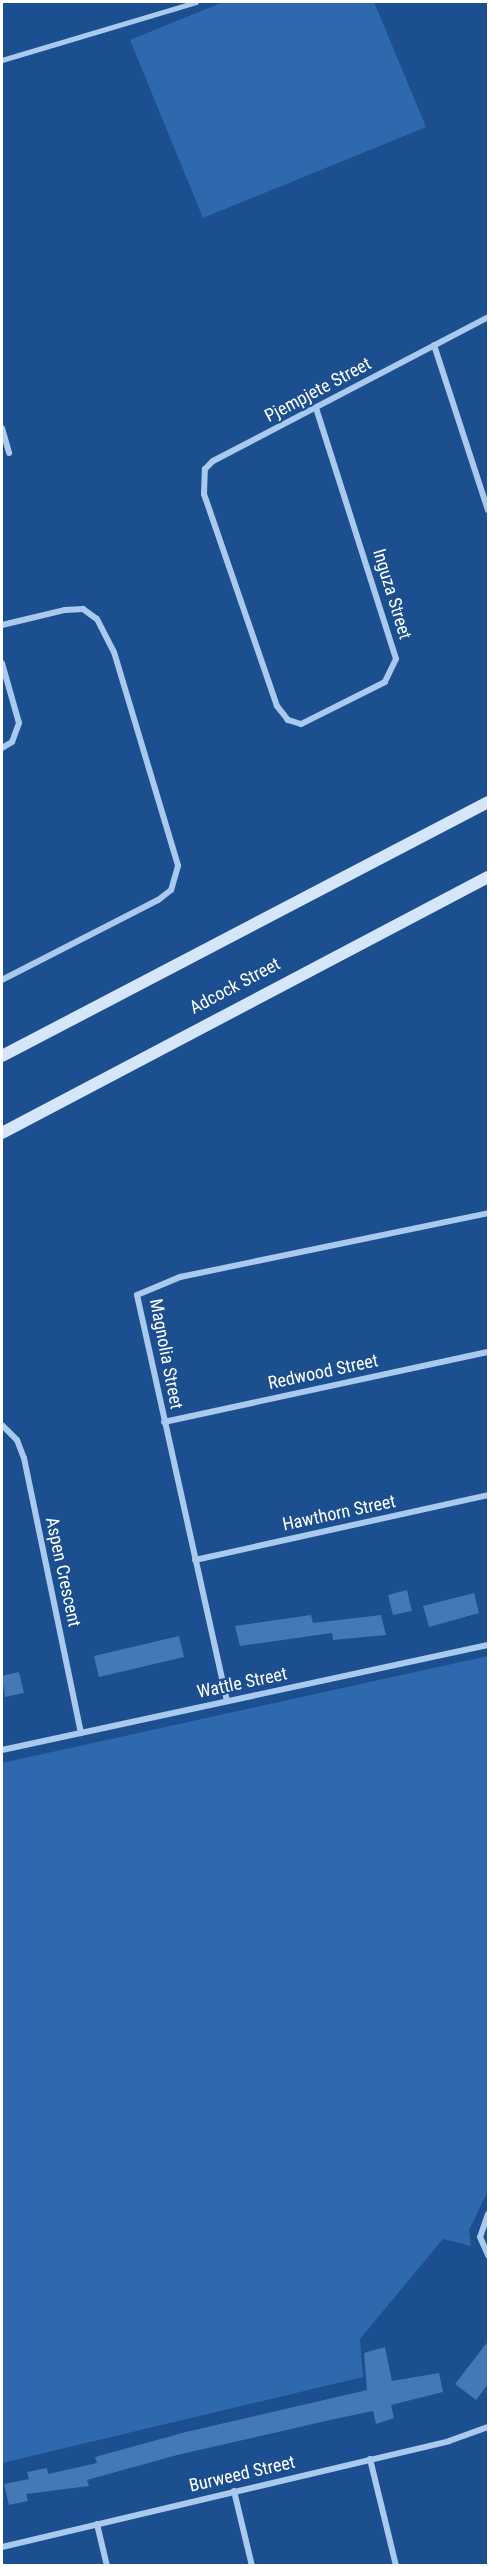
<!DOCTYPE html>
<html>
<head>
<meta charset="utf-8">
<style>
	body { margin:0 }
	#map { position:relative; width:490px; height:2567px; overflow:hidden; background:#1b4f8f; font-family:"Roboto Condensed",sans-serif }
	div>[style] { position:absolute }
	.green>* { inset:0; background:#2e69ad }
	.building>* { inset:0; background:#4478b7 }
	.service>* { height:4.5px; margin:-2.25px; padding:0 2.25px; transform-origin:2.25px; border-radius:2.25px; background:#a9c9ee }
	.minor>* { height:6px; margin:-3px; padding:0 3px; transform-origin:3px; border-radius:3px; background:#a9c9ee }
	.secondary>* { height:12px; margin:-6px; padding:0 6px; transform-origin:6px; border-radius:6px; background:#d6e6fa }
	span { translate:-50% -50%; white-space:nowrap; text-align:center; line-height:1.15; -webkit-text-stroke:4.5px #1b4f8f; paint-order:stroke }
	.street-label { font-size:18px; color:#fff }
	.frame { position:absolute; inset:0; border:3px solid #fff; pointer-events:none }
</style>
</head>
<body>
<div id="map">
	<div class="green">
		<div style="clip-path:polygon(223px 2px,374px 2px,426px 127px,203px 218px,130px 40px)"></div>
		<div style="clip-path:polygon(488px 1656px,488px 2191px,469px 2230px,471px 2246px,443px 2239px,360px 2339px,363px 2377px,2px 2463px,2px 1763px)"></div>
	</div>
	<div class="building">
		<div style="clip-path:polygon(407px 1590px,412px 1611px,393px 1615px,388px 1595px)"></div>
		<div style="clip-path:polygon(474px 1593px,479px 1613px,429px 1627px,423px 1606px)"></div>
		<div style="clip-path:polygon(311px 1615px,313px 1623px,381px 1615px,386px 1635px,333px 1640px,332px 1633px,240px 1646px,235px 1626px)"></div>
		<div style="clip-path:polygon(179px 1636px,184px 1657px,99px 1677px,94px 1656px)"></div>
		<div style="clip-path:polygon(19px 1672px,24px 1693px,5px 1697px,2px 1676px)"></div>
		<div style="clip-path:polygon(489px 2340px,489px 2383px,476px 2400px,455px 2384px)"></div>
		<div style="clip-path:polygon(385px 2347px,392px 2381px,439px 2373px,443px 2392px,391px 2405px,394px 2418px,376px 2424px,373px 2411px,330px 2420px,177px 2455px,87px 2480px,89px 2486px,26px 2494px,28px 2501px,9px 2505px,4px 2484px,29px 2479px,27px 2472px,47px 2468px,48px 2474px,97px 2463px,95px 2457px,186px 2432px,367px 2390px,364px 2353px)"></div>
	</div>
	<div class="service">
		<div style="left:2px;top:60px;width:202px;rotate:-16.6deg"></div>
	</div>
	<div class="minor">
		<div style="left:434px;top:345px;width:174px;rotate:71.9deg"></div>
		<div style="left:316px;top:408px;width:263px;rotate:72.3deg"></div>
		<div style="left:396px;top:659px;width:25px;rotate:116deg"></div>
		<div style="left:385px;top:682px;width:94px;rotate:153.4deg"></div>
		<div style="left:301px;top:724px;width:14px;rotate:-163deg"></div>
		<div style="left:288px;top:720px;width:18px;rotate:-128deg"></div>
		<div style="left:277px;top:706px;width:224px;rotate:-109deg"></div>
		<div style="left:204px;top:494px;width:25px;rotate:-88deg"></div>
		<div style="left:205px;top:469px;width:11px;rotate:-45deg"></div>
		<div style="left:213px;top:461px;width:310px;rotate:-27.6deg"></div>
		<div style="left:2px;top:428px;width:26px;rotate:74deg"></div>
		<div style="left:2px;top:625px;width:65px;rotate:-13.4deg"></div>
		<div style="left:65px;top:610px;width:18px;rotate:-3deg"></div>
		<div style="left:83px;top:609px;width:17px;rotate:36deg"></div>
		<div style="left:97px;top:619px;width:37px;rotate:63deg"></div>
		<div style="left:114px;top:652px;width:223px;rotate:73.3deg"></div>
		<div style="left:178px;top:866px;width:25px;rotate:106deg"></div>
		<div style="left:171px;top:890px;width:16px;rotate:142deg"></div>
		<div style="left:158px;top:900px;width:175px;rotate:152.9deg"></div>
		<div style="left:2px;top:663px;width:62px;rotate:74.2deg"></div>
		<div style="left:19px;top:723px;width:20px;rotate:110deg"></div>
		<div style="left:12px;top:742px;width:12px;rotate:149deg"></div>
		<div style="left:164px;top:1422px;width:331px;rotate:-12.2deg"></div>
		<div style="left:2px;top:1425px;width:21px;rotate:45deg"></div>
		<div style="left:17px;top:1440px;width:19px;rotate:69deg"></div>
		<div style="left:24px;top:1458px;width:281px;rotate:78.3deg"></div>
		<div style="left:195px;top:1560px;width:300px;rotate:-12.5deg"></div>
		<div style="left:227px;top:1701px;width:416px;rotate:-102.5deg"></div>
		<div style="left:137px;top:1295px;width:47px;rotate:-22.7deg"></div>
		<div style="left:180px;top:1277px;width:315px;rotate:-11.7deg"></div>
		<div style="left:2px;top:1750px;width:497px;rotate:-12.2deg"></div>
		<div style="left:488px;top:2214px;width:24px;rotate:109deg"></div>
		<div style="left:480px;top:2237px;width:20px;rotate:66deg"></div>
		<div style="left:370px;top:2459px;width:110px;rotate:76.3deg"></div>
		<div style="left:234px;top:2491px;width:77px;rotate:76.5deg"></div>
		<div style="left:97px;top:2524px;width:43px;rotate:76.6deg"></div>
		<div style="left:2px;top:2547px;width:459px;rotate:-13.3deg"></div>
		<div style="left:449px;top:2441px;width:41px;rotate:-19.7deg"></div>
	</div>
	<div class="secondary">
		<div style="left:2px;top:1056px;width:548px;rotate:-27.59deg"></div>
		<div style="left:2px;top:1133px;width:549px;rotate:-27.78deg"></div>
	</div>
	<div class="street-label">
		<span style="left:318px;top:390px;rotate:-28deg">Pjempjete Street</span>
		<span style="left:392px;top:594px;rotate:73deg">Inguza Street</span>
		<span style="left:235px;top:986px;rotate:-28deg">Adcock Street</span>
		<span style="left:166px;top:1354px;rotate:79deg">Magnolia Street</span>
		<span style="left:323px;top:1372px;rotate:-12deg">Redwood Street</span>
		<span style="left:339px;top:1513px;rotate:-12deg">Hawthorn Street</span>
		<span style="left:63px;top:1572px;rotate:78deg">Aspen Crescent</span>
		<span style="left:242px;top:1683px;rotate:-12deg">Wattle Street</span>
		<span style="left:242px;top:2474px;rotate:-13deg">Burweed Street</span>
	</div>
	<div class="frame"></div>
</div>
</body>
</html>
